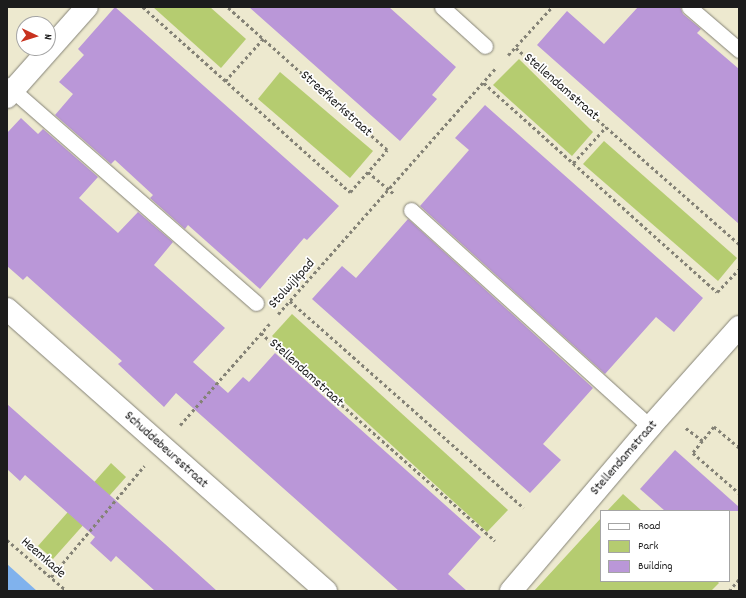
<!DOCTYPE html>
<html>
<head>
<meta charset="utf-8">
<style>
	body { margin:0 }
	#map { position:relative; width:746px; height:598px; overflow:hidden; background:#ede9cf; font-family:Dekko,sans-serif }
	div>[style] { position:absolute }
	.green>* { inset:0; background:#b5cc70 }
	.water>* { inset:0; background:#80b2ed }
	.building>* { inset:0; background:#ba97d8 }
	.path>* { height:2.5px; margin-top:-1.25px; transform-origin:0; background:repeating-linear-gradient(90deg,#848276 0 3px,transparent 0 6px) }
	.roads { filter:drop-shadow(0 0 1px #848276) drop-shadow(0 0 1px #848276) }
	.service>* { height:15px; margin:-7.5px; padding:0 7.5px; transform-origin:7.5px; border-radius:7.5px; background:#fff }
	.minor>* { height:22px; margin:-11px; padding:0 11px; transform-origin:11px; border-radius:11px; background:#fff }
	span { translate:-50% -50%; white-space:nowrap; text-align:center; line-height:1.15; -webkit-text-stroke:3.5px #fff; paint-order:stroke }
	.street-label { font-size:14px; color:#1c1c1c }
	.frame { position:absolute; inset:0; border:8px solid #1c1c1c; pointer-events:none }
	.legend { position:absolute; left:600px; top:510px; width:130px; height:72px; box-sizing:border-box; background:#fff; border:1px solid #a4a4a4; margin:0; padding:5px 7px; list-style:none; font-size:12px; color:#1c1c1c }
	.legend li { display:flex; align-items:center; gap:8px; height:20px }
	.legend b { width:20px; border:1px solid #a4a4a4 }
	.north { position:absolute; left:16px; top:16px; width:40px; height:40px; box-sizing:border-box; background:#fff; border:1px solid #a4a4a4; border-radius:50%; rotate:94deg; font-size:11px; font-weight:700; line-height:16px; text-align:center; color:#1c1c1c }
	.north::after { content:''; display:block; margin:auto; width:14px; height:18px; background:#c8321e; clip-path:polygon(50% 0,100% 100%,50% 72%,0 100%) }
</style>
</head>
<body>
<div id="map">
	<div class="green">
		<div style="clip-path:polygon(153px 7px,210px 7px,246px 39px,221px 68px)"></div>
		<div style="clip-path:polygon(519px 59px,593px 132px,572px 156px,493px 85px)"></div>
		<div style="clip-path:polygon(280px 72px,373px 151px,350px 178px,258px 99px)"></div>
		<div style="clip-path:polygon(604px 141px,737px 258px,718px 281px,583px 164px)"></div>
		<div style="clip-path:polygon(292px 314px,508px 510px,487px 532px,272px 336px)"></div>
		<div style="clip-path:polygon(111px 463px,126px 477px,53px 559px,38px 546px)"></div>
		<div style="clip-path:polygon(623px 494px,642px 511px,607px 511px)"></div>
		<div style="clip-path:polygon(601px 518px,601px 581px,717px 581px,719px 583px,711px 591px,534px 591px)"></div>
	</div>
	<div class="water">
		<div style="clip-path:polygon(7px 564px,37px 591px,7px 591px)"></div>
	</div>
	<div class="building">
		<div style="clip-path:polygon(115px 7px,339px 206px,307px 240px,304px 238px,260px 289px,188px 225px,185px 229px,150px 198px,153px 195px,115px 160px,111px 164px,55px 115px,73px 94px,59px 82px,84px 55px,78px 49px)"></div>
		<div style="clip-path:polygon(249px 7px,389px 7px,456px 67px,432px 95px,437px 99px,400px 141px)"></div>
		<div style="clip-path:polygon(638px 7px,680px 7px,683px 14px,701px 29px,697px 33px,739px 69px,739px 224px,537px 45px,567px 11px,604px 44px)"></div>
		<div style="clip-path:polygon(485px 105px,703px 298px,674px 332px,656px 317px,605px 374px,420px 206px,469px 150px,455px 138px)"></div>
		<div style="clip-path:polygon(21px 118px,38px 134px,43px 129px,98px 177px,79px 198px,118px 233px,138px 212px,173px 242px,154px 265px,225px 328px,193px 362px,228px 393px,243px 377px,249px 382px,275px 353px,481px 537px,448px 574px,467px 591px,399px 591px,176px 393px,164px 407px,118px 364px,122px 361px,56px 302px,27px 276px,23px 280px,7px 266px,7px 133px)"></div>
		<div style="clip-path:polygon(408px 219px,593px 388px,543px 444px,561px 460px,530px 493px,312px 299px,342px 266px,356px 278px)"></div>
		<div style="clip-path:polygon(7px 404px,165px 544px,217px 591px,155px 591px,116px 556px,111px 562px,90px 543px,95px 537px,25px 475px,20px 481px,7px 469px)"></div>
		<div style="clip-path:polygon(675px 450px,739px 507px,739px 511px,665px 511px,640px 489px)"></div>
	</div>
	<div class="path">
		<div style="left:143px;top:7px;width:278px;rotate:41.8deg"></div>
		<div style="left:350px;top:192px;width:56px;rotate:-48.6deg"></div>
		<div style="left:387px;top:150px;width:215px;rotate:-138.2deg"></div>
		<div style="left:516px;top:48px;width:297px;rotate:41.3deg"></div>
		<div style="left:508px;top:55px;width:65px;rotate:-47.5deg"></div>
		<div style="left:225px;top:81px;width:57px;rotate:-47.9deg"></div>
		<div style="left:484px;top:83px;width:313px;rotate:41.9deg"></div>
		<div style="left:717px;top:292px;width:32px;rotate:-46deg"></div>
		<div style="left:573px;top:163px;width:49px;rotate:-47.5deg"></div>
		<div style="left:368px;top:172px;width:35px;rotate:40deg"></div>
		<div style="left:290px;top:301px;width:312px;rotate:41.5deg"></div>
		<div style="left:278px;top:314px;width:329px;rotate:-48.5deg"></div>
		<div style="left:261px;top:333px;width:313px;rotate:41.6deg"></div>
		<div style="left:180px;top:425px;width:135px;rotate:-48.6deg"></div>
		<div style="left:686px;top:428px;width:21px;rotate:37deg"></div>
		<div style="left:739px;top:448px;width:33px;rotate:-140deg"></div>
		<div style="left:714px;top:427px;width:33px;rotate:129deg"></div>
		<div style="left:693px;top:453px;width:61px;rotate:41deg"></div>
		<div style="left:7px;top:540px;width:79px;rotate:40.4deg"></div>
		<div style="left:51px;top:577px;width:145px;rotate:-50deg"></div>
		<div style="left:729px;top:591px;width:16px;rotate:-50deg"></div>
	</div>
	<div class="roads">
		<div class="service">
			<div style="left:442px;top:7px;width:58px;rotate:42.2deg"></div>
			<div style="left:689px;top:7px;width:66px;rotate:40.7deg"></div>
			<div style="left:7px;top:85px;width:331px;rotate:41.2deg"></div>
			<div style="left:411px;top:210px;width:323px;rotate:42.2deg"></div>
		</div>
		<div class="minor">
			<div style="left:7px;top:97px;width:120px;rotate:-48.4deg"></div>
			<div style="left:7px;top:309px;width:426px;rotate:41.5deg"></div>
			<div style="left:511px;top:591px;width:215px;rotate:-49.7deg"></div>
			<div style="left:650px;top:427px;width:134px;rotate:-48.3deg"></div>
		</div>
	</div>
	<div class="street-label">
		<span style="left:561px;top:87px;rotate:41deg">Stellendamstraat</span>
		<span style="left:336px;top:104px;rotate:42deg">Streefkerkstraat</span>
		<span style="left:292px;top:284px;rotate:-48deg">Stolwijkpad</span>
		<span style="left:306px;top:373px;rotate:42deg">Stellendamstraat</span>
		<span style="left:166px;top:450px;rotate:42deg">Schuddebeursstraat</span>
		<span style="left:624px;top:458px;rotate:-49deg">Stellendamstraat</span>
		<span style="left:43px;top:558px;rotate:41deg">Heemkade</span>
	</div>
	<div class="frame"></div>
	<ul class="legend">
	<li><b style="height:5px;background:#fff"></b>Road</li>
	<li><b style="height:11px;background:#b5cc70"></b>Park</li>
	<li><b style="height:11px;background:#ba97d8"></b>Building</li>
	</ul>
	<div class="north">N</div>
</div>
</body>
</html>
